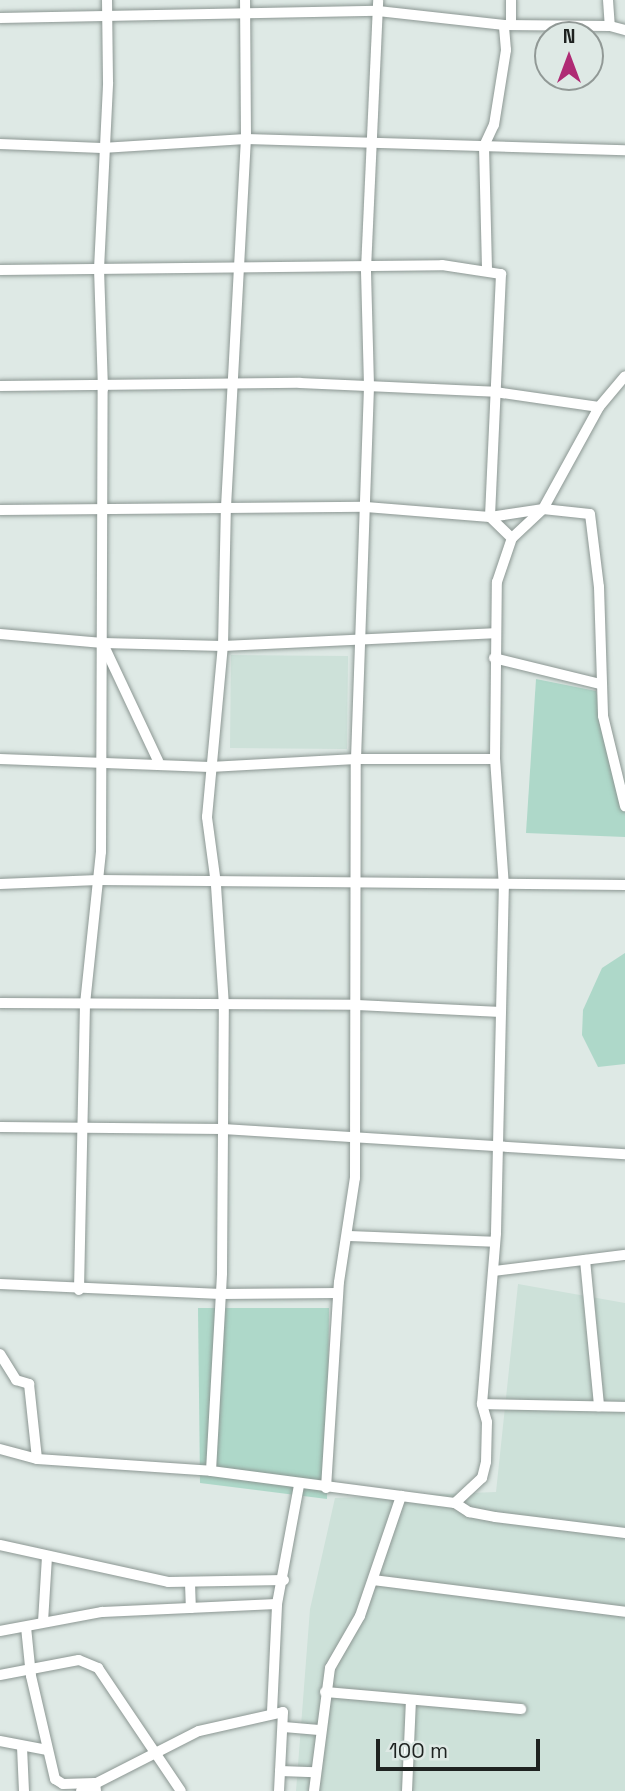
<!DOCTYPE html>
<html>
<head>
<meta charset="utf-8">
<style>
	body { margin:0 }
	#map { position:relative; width:625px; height:1791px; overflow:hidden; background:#dee9e5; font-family:"Space Grotesk",sans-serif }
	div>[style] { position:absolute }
	.built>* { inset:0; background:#cde1d9 }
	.green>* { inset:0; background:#aed8c9 }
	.roads { filter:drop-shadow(0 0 2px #8c9793) drop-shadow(0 0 2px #8c9793) }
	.street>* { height:10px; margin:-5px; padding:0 5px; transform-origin:5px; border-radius:5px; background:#fff }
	span { translate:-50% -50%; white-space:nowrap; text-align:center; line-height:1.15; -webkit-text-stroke:7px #dee9e5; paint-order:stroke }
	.north { position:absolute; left:534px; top:21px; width:70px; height:70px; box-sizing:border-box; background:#dee9e5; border:2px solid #919996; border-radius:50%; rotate:0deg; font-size:19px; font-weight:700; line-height:28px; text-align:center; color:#1e2220 }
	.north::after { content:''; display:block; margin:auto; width:24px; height:32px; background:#af2b74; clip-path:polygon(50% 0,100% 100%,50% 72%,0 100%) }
	.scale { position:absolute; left:376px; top:1739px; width:164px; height:32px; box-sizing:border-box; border:4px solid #1e2220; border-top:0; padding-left:9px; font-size:21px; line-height:24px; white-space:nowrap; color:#1e2220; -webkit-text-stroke:5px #dee9e5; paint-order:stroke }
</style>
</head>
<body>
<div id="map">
	<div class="built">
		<div style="clip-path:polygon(231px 655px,348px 656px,347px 749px,230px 748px)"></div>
		<div style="clip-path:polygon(518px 1284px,625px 1303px,625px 1791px,296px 1791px,310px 1609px,335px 1498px,496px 1492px)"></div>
	</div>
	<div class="green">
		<div style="clip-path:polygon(536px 679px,596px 691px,625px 785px,625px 837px,526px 833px)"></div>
		<div style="clip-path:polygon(625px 953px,625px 1064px,598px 1067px,582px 1035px,583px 1010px,602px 968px)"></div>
		<div style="clip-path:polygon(198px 1308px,329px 1308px,327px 1499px,200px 1483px)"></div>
	</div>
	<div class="roads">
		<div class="street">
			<div style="left:511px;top:0;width:22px;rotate:90deg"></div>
			<div style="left:608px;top:0;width:26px;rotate:86deg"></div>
			<div style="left:610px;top:26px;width:16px;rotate:15deg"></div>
			<div style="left:0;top:18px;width:378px;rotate:-1.1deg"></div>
			<div style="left:378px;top:11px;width:127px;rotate:6.3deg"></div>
			<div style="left:504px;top:25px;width:106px;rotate:0.5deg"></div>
			<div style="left:0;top:144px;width:102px;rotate:2.2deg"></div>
			<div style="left:102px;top:148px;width:144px;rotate:-3.6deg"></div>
			<div style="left:246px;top:139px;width:379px;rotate:1.7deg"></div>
			<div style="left:487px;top:269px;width:123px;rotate:-91.4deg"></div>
			<div style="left:484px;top:146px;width:23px;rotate:-65deg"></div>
			<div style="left:494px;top:125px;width:76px;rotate:-80.9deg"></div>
			<div style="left:506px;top:50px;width:25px;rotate:-95deg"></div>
			<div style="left:0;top:270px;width:442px;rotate:-0.6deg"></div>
			<div style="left:442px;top:265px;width:60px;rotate:8.7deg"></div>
			<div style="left:501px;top:274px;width:243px;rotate:92.6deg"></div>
			<div style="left:490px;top:517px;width:30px;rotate:44deg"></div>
			<div style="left:0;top:386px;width:300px;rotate:-0.6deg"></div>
			<div style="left:300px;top:383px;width:195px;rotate:2.6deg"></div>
			<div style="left:495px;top:392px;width:105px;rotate:8.2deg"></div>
			<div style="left:0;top:510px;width:366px;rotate:-0.5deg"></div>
			<div style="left:366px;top:507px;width:124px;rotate:4.6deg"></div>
			<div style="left:490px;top:517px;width:54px;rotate:-8.6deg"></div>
			<div style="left:543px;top:509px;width:47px;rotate:6.1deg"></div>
			<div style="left:590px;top:514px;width:74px;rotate:83deg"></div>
			<div style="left:599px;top:587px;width:129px;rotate:88.2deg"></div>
			<div style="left:603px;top:716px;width:93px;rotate:76.3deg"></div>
			<div style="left:0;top:634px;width:103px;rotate:5deg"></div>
			<div style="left:103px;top:643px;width:120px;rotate:1.4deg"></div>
			<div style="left:223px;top:646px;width:271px;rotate:-2.7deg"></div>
			<div style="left:104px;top:646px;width:127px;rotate:64.8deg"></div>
			<div style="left:494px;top:658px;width:109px;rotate:13.8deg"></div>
			<div style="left:0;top:759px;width:210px;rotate:2.2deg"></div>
			<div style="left:210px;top:767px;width:146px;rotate:-3.1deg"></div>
			<div style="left:356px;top:759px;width:139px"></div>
			<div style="left:0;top:884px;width:98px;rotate:-2.3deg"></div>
			<div style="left:98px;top:880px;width:527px;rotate:0.54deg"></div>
			<div style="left:0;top:1003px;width:357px;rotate:0.3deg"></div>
			<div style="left:357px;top:1005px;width:144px;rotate:2.8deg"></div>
			<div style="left:0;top:1127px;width:223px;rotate:0.5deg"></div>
			<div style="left:223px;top:1129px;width:403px;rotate:3.6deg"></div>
			<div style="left:348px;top:1236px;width:147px;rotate:2.3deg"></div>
			<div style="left:585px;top:1260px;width:147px;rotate:84.5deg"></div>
			<div style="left:494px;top:1271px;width:132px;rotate:-7deg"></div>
			<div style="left:0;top:1284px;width:221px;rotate:2.6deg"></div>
			<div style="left:221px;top:1294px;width:117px;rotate:-0.5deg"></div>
			<div style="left:79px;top:1290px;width:286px;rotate:-88.8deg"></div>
			<div style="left:85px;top:1004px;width:153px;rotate:-84deg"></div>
			<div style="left:101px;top:852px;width:463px;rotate:-89.8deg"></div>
			<div style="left:103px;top:389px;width:120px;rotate:-91.9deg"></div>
			<div style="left:99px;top:269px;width:187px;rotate:-87.2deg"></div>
			<div style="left:108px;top:82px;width:82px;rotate:-90.7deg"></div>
			<div style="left:0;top:1354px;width:31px;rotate:58deg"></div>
			<div style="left:16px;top:1380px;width:14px;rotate:17deg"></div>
			<div style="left:29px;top:1384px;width:75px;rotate:83.9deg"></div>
			<div style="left:482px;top:1404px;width:143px;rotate:1.2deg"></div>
			<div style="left:0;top:1449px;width:38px;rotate:15deg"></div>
			<div style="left:37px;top:1459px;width:174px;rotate:3.9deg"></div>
			<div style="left:211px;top:1471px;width:192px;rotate:7.5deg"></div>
			<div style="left:211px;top:1471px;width:198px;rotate:-86.8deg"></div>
			<div style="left:222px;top:1273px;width:267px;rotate:-89.6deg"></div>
			<div style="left:224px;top:1006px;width:122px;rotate:-93.8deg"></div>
			<div style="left:216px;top:884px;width:68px;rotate:-97.7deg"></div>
			<div style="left:207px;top:817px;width:172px;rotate:-84.7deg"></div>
			<div style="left:223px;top:646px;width:139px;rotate:-88.8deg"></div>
			<div style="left:226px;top:507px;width:369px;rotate:-86.9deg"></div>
			<div style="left:246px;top:139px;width:139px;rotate:-90.4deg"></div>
			<div style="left:326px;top:1488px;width:206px;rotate:-86.4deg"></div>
			<div style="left:339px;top:1282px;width:105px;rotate:-81.3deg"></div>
			<div style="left:355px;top:1178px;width:419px;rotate:-89.9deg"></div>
			<div style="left:356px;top:759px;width:373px;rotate:-88deg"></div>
			<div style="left:369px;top:386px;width:117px;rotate:-91.5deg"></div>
			<div style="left:366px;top:269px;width:269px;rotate:-87.4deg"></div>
			<div style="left:455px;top:1503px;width:17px;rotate:33deg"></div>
			<div style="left:469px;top:1512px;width:26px;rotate:11deg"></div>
			<div style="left:495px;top:1517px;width:131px;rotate:7deg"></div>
			<div style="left:0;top:1545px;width:172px;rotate:12.4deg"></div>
			<div style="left:168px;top:1582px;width:116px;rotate:-1deg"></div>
			<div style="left:373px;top:1580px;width:254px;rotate:7.2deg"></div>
			<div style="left:190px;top:1583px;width:25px;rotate:88deg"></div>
			<div style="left:43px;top:1622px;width:66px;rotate:-86.5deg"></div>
			<div style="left:26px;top:1627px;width:49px;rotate:84.2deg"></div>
			<div style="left:31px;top:1676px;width:106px;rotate:76.9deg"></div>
			<div style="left:55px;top:1779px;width:9px;rotate:32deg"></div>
			<div style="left:63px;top:1784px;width:32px;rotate:-2deg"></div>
			<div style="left:95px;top:1783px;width:8px;rotate:83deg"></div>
			<div style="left:0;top:1631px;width:104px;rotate:-10.6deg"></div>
			<div style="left:102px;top:1612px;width:175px;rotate:-2.6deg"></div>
			<div style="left:0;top:1675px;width:80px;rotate:-10.8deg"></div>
			<div style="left:79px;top:1660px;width:21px;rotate:23deg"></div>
			<div style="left:98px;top:1668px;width:148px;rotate:56deg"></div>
			<div style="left:325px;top:1692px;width:197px;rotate:5deg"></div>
			<div style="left:272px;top:1712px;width:108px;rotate:-87.3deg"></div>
			<div style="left:277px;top:1604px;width:121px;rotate:-79.5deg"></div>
			<div style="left:284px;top:1727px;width:35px;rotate:5deg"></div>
			<div style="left:0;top:1741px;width:48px;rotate:10.8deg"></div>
			<div style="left:22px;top:1747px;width:44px;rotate:87.4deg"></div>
			<div style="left:280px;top:1771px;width:35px;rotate:2deg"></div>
			<div style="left:81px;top:1791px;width:132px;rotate:-27deg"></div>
			<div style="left:199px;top:1731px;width:86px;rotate:-12.7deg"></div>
			<div style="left:283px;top:1712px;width:79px;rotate:92.9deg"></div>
			<div style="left:314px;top:1791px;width:124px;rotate:-82.6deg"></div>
			<div style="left:330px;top:1668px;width:60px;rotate:-60deg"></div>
			<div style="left:360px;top:1616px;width:127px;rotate:-71.1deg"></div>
			<div style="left:401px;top:1496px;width:54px;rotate:7.4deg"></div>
			<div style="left:455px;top:1503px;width:37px;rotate:-43deg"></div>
			<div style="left:482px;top:1478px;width:16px;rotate:-76deg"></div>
			<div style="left:486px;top:1462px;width:40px;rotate:-88.6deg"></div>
			<div style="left:487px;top:1422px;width:19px;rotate:-106deg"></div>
			<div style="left:482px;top:1404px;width:172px;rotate:-85.3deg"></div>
			<div style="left:496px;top:1233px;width:346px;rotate:-88.7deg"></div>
			<div style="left:504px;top:887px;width:128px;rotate:-94deg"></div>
			<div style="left:495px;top:759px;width:177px;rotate:-89.4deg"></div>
			<div style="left:497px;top:582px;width:46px;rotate:-71.2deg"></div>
			<div style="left:512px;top:538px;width:42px;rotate:-43.1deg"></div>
			<div style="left:543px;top:509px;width:116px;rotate:-61.2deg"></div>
			<div style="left:599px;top:407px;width:40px;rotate:-50deg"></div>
			<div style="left:407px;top:1791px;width:91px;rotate:-87.5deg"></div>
		</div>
	</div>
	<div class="north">N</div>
	<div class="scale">100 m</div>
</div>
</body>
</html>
